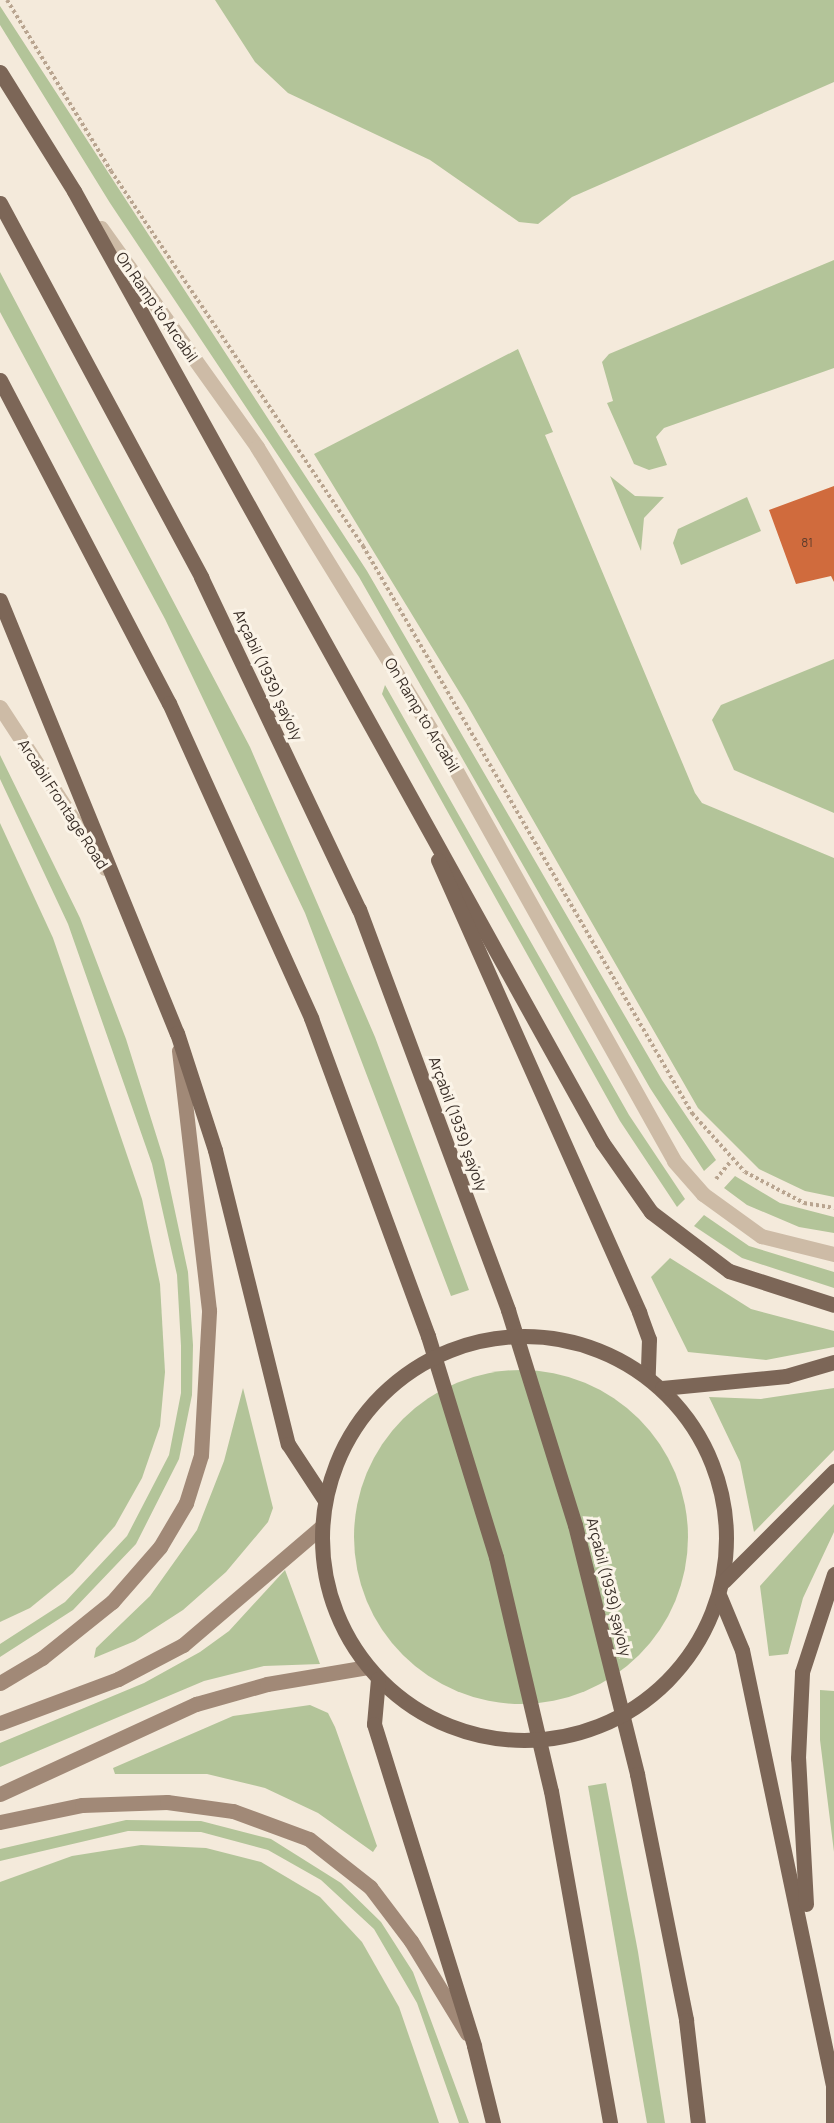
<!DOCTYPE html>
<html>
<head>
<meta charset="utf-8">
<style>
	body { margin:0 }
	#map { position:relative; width:834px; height:2123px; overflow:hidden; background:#f4eadb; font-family:Manrope,sans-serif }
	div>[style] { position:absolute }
	.green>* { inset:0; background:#b3c499 }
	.round { border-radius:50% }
	.building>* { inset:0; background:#d06b3d }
	.path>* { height:4px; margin-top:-2px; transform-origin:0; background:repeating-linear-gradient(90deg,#b9a590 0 3px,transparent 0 6px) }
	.minor>* { height:15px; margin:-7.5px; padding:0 7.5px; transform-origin:7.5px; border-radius:7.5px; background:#cdbba6 }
	.tertiary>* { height:15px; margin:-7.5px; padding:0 7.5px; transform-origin:7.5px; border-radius:7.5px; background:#cdbba6 }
	.secondary>* { height:15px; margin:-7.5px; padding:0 7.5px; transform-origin:7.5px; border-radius:7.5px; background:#a18977 }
	.primary>* { height:15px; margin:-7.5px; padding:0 7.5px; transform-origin:7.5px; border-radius:7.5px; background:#7c6657 }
	.primary>.ring { margin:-7.5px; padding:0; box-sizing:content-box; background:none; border:15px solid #7c6657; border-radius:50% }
	span { translate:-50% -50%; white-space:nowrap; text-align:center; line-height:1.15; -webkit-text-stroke:6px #fbf4e8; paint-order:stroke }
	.number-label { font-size:12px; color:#5f3d2c }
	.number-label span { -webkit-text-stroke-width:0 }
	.street-label { font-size:15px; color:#392e27 }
</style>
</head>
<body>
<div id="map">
	<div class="green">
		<div style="clip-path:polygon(215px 0,834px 0,834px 82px,572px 197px,538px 224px,519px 222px,430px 160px,288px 93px,255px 62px)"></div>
		<div style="clip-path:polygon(0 6px,367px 571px,662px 1080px,716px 1160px,704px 1171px,650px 1088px,359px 577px,110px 203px,0 25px)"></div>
		<div style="clip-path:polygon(834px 260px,834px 368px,664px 428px,656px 437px,667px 465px,649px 470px,634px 464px,607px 403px,613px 401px,602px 362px,609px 354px)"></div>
		<div style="clip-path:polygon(0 272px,250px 747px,375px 1037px,469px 1290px,451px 1296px,305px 913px,165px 619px,0 312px)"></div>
		<div style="clip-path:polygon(518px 349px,553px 432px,545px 435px,695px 793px,702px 803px,834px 858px,834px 1197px,805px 1191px,759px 1169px,698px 1108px,466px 703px,314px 454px)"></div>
		<div style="clip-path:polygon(610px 476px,635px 496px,664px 497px,644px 518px,641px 551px)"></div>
		<div style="clip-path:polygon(747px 497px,761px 531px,681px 565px,673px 543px,678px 529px)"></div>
		<div style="clip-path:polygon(834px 659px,834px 813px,734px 770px,712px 720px,721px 705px)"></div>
		<div style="clip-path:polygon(385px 685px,629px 1115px,685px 1199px,677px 1207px,620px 1121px,382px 694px)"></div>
		<div style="clip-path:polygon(0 755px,80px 918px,126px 1039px,164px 1160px,188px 1272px,193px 1345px,192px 1395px,179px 1459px,136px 1544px,73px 1610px,0 1657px,0 1644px,65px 1602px,127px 1536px,169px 1455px,181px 1393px,181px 1346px,177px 1275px,152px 1164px,68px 924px,0 779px)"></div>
		<div style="clip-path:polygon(0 823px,53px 938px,142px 1199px,160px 1284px,165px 1372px,160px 1426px,142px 1478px,115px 1526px,73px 1573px,30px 1608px,0 1622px)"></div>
		<div style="clip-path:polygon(735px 1176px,780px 1203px,834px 1217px,834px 1233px,799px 1227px,747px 1205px,724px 1188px)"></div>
		<div style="clip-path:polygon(704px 1215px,749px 1246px,834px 1272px,834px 1288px,742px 1258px,694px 1226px)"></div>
		<div style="clip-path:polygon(670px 1258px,751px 1309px,834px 1331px,834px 1347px,766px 1360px,688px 1352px,651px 1277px)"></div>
		<div class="round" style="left:354px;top:1370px;width:334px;height:334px"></div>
		<div style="clip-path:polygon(243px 1388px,273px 1508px,268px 1522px,226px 1572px,183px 1610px,135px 1641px,94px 1658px,96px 1648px,150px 1596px,197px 1530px,224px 1461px)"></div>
		<div style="clip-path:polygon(834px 1388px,834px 1450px,754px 1532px,740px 1462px,709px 1397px,761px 1399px)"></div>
		<div style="clip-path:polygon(834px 1504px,834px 1532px,803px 1598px,788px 1654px,769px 1656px,760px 1586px)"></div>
		<div style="clip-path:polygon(285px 1570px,320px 1664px,264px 1666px,204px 1681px,0 1767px,0 1743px,144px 1683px,200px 1652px,229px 1631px)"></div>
		<div style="clip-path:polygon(820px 1690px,834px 1691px,834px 1852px,820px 1740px)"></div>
		<div style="clip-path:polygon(310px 1705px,328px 1713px,335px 1727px,377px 1846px,373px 1852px,318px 1813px,265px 1788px,207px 1774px,115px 1774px,113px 1768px,233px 1716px)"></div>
		<div style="clip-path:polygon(606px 1783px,638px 1952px,665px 2123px,647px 2123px,588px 1786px)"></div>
		<div style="clip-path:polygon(126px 1820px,201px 1821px,271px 1839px,341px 1883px,381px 1922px,413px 1972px,469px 2123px,459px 2123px,417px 2003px,374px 1929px,321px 1880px,268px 1850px,201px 1832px,128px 1831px,0 1861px,0 1849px)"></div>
		<div style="clip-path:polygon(141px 1845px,206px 1848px,261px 1862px,320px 1897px,362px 1942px,399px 2007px,439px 2123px,0 2123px,0 1882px,72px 1856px)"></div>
	</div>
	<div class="building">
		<div style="clip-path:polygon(834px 486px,834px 582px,831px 576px,796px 584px,769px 510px)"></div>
	</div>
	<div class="path">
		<div style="left:7px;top:0;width:200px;rotate:58.7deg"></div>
		<div style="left:111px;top:171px;width:452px;rotate:56.1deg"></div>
		<div style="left:363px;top:546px;width:656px;rotate:59.88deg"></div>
		<div style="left:692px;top:1113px;width:79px;rotate:48.1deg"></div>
		<div style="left:745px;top:1172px;width:67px;rotate:27.7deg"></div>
		<div style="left:804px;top:1203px;width:30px;rotate:9deg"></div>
		<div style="left:716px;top:1179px;width:23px;rotate:-50deg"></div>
	</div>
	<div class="minor">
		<div style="left:101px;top:228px;width:269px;rotate:54.5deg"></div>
		<div style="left:257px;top:447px;width:374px;rotate:58.4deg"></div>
		<div style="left:453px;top:765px;width:453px;rotate:60.8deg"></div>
		<div style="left:674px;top:1161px;width:44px;rotate:48.7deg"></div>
		<div style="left:703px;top:1194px;width:72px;rotate:35.9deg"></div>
		<div style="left:761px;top:1236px;width:75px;rotate:13.9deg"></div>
	</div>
	<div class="tertiary">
		<div style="left:0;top:707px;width:192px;rotate:56.9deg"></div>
	</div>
	<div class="secondary">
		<div style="left:0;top:1683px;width:49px;rotate:-30.8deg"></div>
		<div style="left:42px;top:1658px;width:90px;rotate:-38.7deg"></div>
		<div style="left:112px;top:1602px;width:73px;rotate:-48.9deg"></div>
		<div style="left:160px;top:1547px;width:51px;rotate:-59.4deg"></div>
		<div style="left:186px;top:1503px;width:50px;rotate:-72.6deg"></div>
		<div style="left:201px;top:1455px;width:145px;rotate:-86.8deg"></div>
		<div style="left:209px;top:1310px;width:261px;rotate:-96.6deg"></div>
		<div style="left:0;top:1723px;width:126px;rotate:-20.4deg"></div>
		<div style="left:118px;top:1679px;width:73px;rotate:-27.6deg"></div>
		<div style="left:183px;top:1645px;width:182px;rotate:-40.5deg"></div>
		<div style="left:0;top:1794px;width:216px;rotate:-24.7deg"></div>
		<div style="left:196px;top:1704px;width:74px;rotate:-15.7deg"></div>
		<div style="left:267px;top:1684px;width:102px;rotate:-9.6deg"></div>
		<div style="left:0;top:1822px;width:84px;rotate:-11.7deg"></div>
		<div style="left:82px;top:1805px;width:85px;rotate:-2deg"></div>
		<div style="left:167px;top:1802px;width:67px;rotate:7.8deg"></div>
		<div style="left:233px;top:1811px;width:81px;rotate:20.2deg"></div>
		<div style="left:309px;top:1839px;width:78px;rotate:38.2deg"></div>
		<div style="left:370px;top:1887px;width:68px;rotate:52.8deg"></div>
		<div style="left:411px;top:1941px;width:108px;rotate:58.7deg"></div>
	</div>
	<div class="primary">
		<div style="left:0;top:72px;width:140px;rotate:58.1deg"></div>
		<div style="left:74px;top:191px;width:1088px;rotate:60.96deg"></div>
		<div style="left:602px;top:1142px;width:85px;rotate:55deg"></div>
		<div style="left:651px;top:1212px;width:98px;rotate:37.1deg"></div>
		<div style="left:729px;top:1271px;width:110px;rotate:17.9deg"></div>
		<div style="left:0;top:203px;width:425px;rotate:61.7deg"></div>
		<div style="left:201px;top:577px;width:368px;rotate:64.6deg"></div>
		<div style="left:359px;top:909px;width:428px;rotate:69.6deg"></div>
		<div style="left:508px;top:1310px;width:225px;rotate:72.7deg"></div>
		<div style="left:575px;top:1525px;width:257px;rotate:76deg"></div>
		<div style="left:637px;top:1774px;width:251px;rotate:78.7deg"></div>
		<div style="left:686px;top:2020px;width:104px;rotate:83.4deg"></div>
		<div style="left:0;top:380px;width:365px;rotate:62.4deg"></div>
		<div style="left:169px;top:703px;width:346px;rotate:65.7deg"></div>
		<div style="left:311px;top:1018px;width:339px;rotate:69.8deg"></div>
		<div style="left:428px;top:1336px;width:231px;rotate:72.9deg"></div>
		<div style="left:496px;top:1557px;width:240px;rotate:76.8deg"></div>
		<div style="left:551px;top:1791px;width:337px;rotate:79.9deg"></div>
		<div style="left:0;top:600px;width:468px;rotate:67.8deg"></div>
		<div style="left:177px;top:1033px;width:123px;rotate:72deg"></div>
		<div style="left:215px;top:1150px;width:303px;rotate:76.1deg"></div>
		<div style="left:288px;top:1444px;width:66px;rotate:56.8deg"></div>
		<div style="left:438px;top:860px;width:495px;rotate:66deg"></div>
		<div style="left:639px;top:1312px;width:29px;rotate:70deg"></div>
		<div style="left:649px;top:1339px;width:37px;rotate:92deg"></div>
		<div class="ring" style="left:322px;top:1336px;width:389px;height:389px"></div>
		<div style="left:662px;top:1388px;width:125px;rotate:-5.5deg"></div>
		<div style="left:786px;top:1376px;width:50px;rotate:-16.3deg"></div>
		<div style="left:724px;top:1581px;width:156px;rotate:-45deg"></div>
		<div style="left:720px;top:1597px;width:57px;rotate:67.5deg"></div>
		<div style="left:742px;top:1650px;width:450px;rotate:78.2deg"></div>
		<div style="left:378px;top:1679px;width:45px;rotate:95.1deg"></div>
		<div style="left:374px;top:1724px;width:337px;rotate:72.7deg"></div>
		<div style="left:474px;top:2046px;width:79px;rotate:76.1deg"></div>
		<div style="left:806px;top:1904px;width:146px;rotate:-93.1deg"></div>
		<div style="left:798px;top:1758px;width:86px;rotate:-87.3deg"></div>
		<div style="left:802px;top:1672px;width:103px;rotate:-71.9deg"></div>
		<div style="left:833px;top:2084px;width:39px;rotate:90deg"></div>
	</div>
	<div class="number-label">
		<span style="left:807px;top:543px">81</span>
	</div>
	<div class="street-label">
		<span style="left:157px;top:307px;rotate:55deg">On Ramp to Arcabil</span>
		<span style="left:268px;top:675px;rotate:65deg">Arçabil (1939) şaýoly</span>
		<span style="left:422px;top:715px;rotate:59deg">On Ramp to Arcabil</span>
		<span style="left:63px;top:804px;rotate:57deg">Arcabil Frontage Road</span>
		<span style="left:458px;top:1124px;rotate:70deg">Arçabil (1939) şaýoly</span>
		<span style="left:609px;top:1587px;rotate:76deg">Arçabil (1939) şaýoly</span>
	</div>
</div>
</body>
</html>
